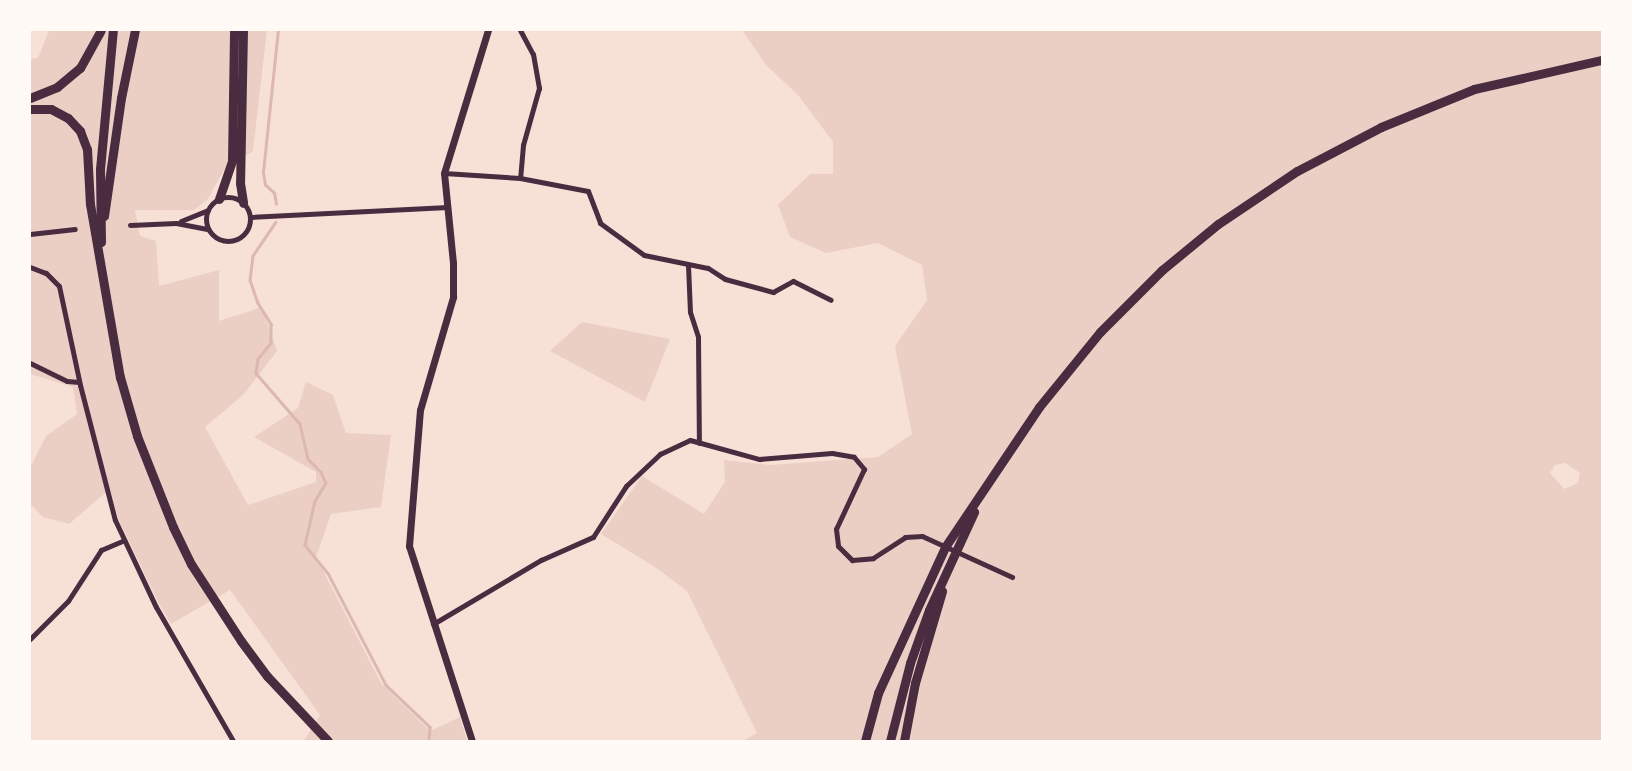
<!DOCTYPE html>
<html>
<head>
<meta charset="utf-8">
<style>
	body { margin:0 }
	#map { position:relative; width:1632px; height:771px; overflow:hidden; background:#f7e1d7; font-family:Barlow,sans-serif }
	div>[style] { position:absolute }
	.green>* { inset:0; background:#ebcfc5 }
	.stream>* { height:2.5px; margin:-1.25px; padding:0 1.25px; transform-origin:1.25px; border-radius:1.25px; background:#dcb8b0 }
	.minor>* { height:5px; margin:-2.5px; padding:0 2.5px; transform-origin:2.5px; border-radius:2.5px; background:#4a2c40 }
	.minor>.ring { margin:-2.5px; padding:0; box-sizing:content-box; background:none; border:5px solid #4a2c40; border-radius:50% }
	.tertiary>* { height:7px; margin:-3.5px; padding:0 3.5px; transform-origin:3.5px; border-radius:3.5px; background:#4a2c40 }
	.trunk>* { height:9px; margin:-4.5px; padding:0 4.5px; transform-origin:4.5px; border-radius:4.5px; background:#4a2c40 }
	span { translate:-50% -50%; white-space:nowrap; text-align:center; line-height:1.15; -webkit-text-stroke:4.5px #fffaf5; paint-order:stroke }
	.frame { position:absolute; inset:0; border:31px solid #fffaf5; pointer-events:none }
</style>
</head>
<body>
<div id="map">
	<div class="green">
		<div style="clip-path:polygon(49px 30px,267px 30px,253px 151px,224px 170px,207px 200px,194px 210px,135px 210px,140px 236px,156px 241px,159px 286px,219px 270px,219px 321px,262px 307px,277px 351px,244px 394px,205px 427px,248px 505px,316px 482px,316px 472px,254px 437px,298px 408px,306px 382px,333px 395px,346px 433px,391px 435px,381px 507px,331px 514px,316px 557px,381px 683px,430px 731px,460px 717px,467px 741px,304px 741px,320px 715px,230px 590px,171px 624px,158px 602px,118px 518px,110px 489px,69px 524px,43px 517px,30px 504px,30px 468px,46px 436px,77px 414px,73px 387px,30px 374px,30px 59px,38px 58px)"></div>
		<div style="clip-path:polygon(evenodd,742px 30px,1602px 30px,1602px 741px,743px 741px,757px 733px,687px 591px,655px 567px,601px 534px,642px 476px,704px 514px,725px 482px,724px 460px,770px 465px,878px 457px,912px 434px,895px 346px,927px 300px,922px 265px,878px 243px,826px 253px,790px 237px,778px 205px,810px 174px,833px 174px,833px 142px,798px 95px,766px 65px,742px 30px,1565px 463px,1580px 473px,1578px 483px,1564px 489px,1550px 473px,1555px 465px,1565px 463px)"></div>
		<div style="clip-path:polygon(582px 322px,670px 339px,645px 402px,550px 351px)"></div>
	</div>
	<div class="stream">
		<div style="left:276px;top:204px;width:11px;rotate:-100deg"></div>
		<div style="left:274px;top:193px;width:12px;rotate:-138deg"></div>
		<div style="left:265px;top:185px;width:13px;rotate:-99deg"></div>
		<div style="left:263px;top:172px;width:143px;rotate:-84deg"></div>
		<div style="left:276px;top:222px;width:41px;rotate:124.1deg"></div>
		<div style="left:253px;top:256px;width:24px;rotate:97deg"></div>
		<div style="left:250px;top:280px;width:24px;rotate:71deg"></div>
		<div style="left:258px;top:303px;width:25px;rotate:58deg"></div>
		<div style="left:271px;top:324px;width:19px;rotate:90deg"></div>
		<div style="left:271px;top:343px;width:21px;rotate:129deg"></div>
		<div style="left:258px;top:359px;width:14px;rotate:98deg"></div>
		<div style="left:256px;top:373px;width:67px;rotate:49.2deg"></div>
		<div style="left:300px;top:424px;width:36px;rotate:77deg"></div>
		<div style="left:308px;top:459px;width:18px;rotate:45deg"></div>
		<div style="left:321px;top:472px;width:12px;rotate:66deg"></div>
		<div style="left:326px;top:483px;width:21px;rotate:121deg"></div>
		<div style="left:315px;top:501px;width:45px;rotate:102.8deg"></div>
		<div style="left:305px;top:545px;width:36px;rotate:51deg"></div>
		<div style="left:328px;top:573px;width:126px;rotate:62.6deg"></div>
		<div style="left:386px;top:685px;width:61px;rotate:43.7deg"></div>
		<div style="left:430px;top:727px;width:14px;rotate:94deg"></div>
	</div>
	<div class="minor">
		<div style="left:520px;top:30px;width:27px;rotate:62deg"></div>
		<div style="left:533px;top:54px;width:35px;rotate:80deg"></div>
		<div style="left:539px;top:88px;width:59px;rotate:105.7deg"></div>
		<div style="left:523px;top:145px;width:33px;rotate:95deg"></div>
		<div style="left:520px;top:178px;width:69px;rotate:10.8deg"></div>
		<div style="left:588px;top:191px;width:34px;rotate:69deg"></div>
		<div style="left:600px;top:223px;width:54px;rotate:36deg"></div>
		<div style="left:644px;top:255px;width:65px;rotate:11.5deg"></div>
		<div style="left:708px;top:268px;width:20px;rotate:33deg"></div>
		<div style="left:725px;top:279px;width:50px;rotate:15.2deg"></div>
		<div style="left:773px;top:292px;width:23px;rotate:-29deg"></div>
		<div style="left:793px;top:281px;width:42px;rotate:26.6deg"></div>
		<div style="left:444px;top:173px;width:76px;rotate:3.8deg"></div>
		<div class="ring" style="left:206px;top:197px;width:39px;height:39px"></div>
		<div style="left:250px;top:217px;width:198px;rotate:-2.9deg"></div>
		<div style="left:181px;top:221px;width:29px;rotate:-22deg"></div>
		<div style="left:130px;top:225px;width:46px;rotate:-2.5deg"></div>
		<div style="left:176px;top:223px;width:33px;rotate:11deg"></div>
		<div style="left:30px;top:234px;width:45px;rotate:-6.3deg"></div>
		<div style="left:688px;top:265px;width:47px;rotate:87.6deg"></div>
		<div style="left:690px;top:312px;width:26px;rotate:72deg"></div>
		<div style="left:698px;top:337px;width:106px;rotate:89.5deg"></div>
		<div style="left:30px;top:267px;width:17px;rotate:21deg"></div>
		<div style="left:46px;top:273px;width:18px;rotate:45deg"></div>
		<div style="left:59px;top:286px;width:101px;rotate:78deg"></div>
		<div style="left:80px;top:385px;width:139px;rotate:75.5deg"></div>
		<div style="left:115px;top:520px;width:96px;rotate:64.8deg"></div>
		<div style="left:156px;top:607px;width:155px;rotate:60.1deg"></div>
		<div style="left:30px;top:363px;width:41px;rotate:25.9deg"></div>
		<div style="left:67px;top:381px;width:12px;rotate:5deg"></div>
		<div style="left:433px;top:624px;width:126px;rotate:-30.7deg"></div>
		<div style="left:541px;top:560px;width:57px;rotate:-23.9deg"></div>
		<div style="left:593px;top:537px;width:61px;rotate:-57.1deg"></div>
		<div style="left:626px;top:486px;width:47px;rotate:-43.3deg"></div>
		<div style="left:660px;top:454px;width:33px;rotate:-25deg"></div>
		<div style="left:690px;top:440px;width:72px;rotate:15.4deg"></div>
		<div style="left:759px;top:459px;width:73px;rotate:-4.7deg"></div>
		<div style="left:832px;top:453px;width:22px;rotate:10deg"></div>
		<div style="left:854px;top:457px;width:16px;rotate:50deg"></div>
		<div style="left:864px;top:469px;width:66px;rotate:115deg"></div>
		<div style="left:836px;top:529px;width:17px;rotate:83deg"></div>
		<div style="left:838px;top:546px;width:20px;rotate:45deg"></div>
		<div style="left:852px;top:560px;width:21px;rotate:-5deg"></div>
		<div style="left:873px;top:558px;width:38px;rotate:-33deg"></div>
		<div style="left:905px;top:537px;width:17px;rotate:-3deg"></div>
		<div style="left:922px;top:536px;width:99px;rotate:24.5deg"></div>
		<div style="left:30px;top:639px;width:54px;rotate:-45deg"></div>
		<div style="left:68px;top:601px;width:61px;rotate:-57.1deg"></div>
		<div style="left:101px;top:550px;width:25px;rotate:-23deg"></div>
	</div>
	<div class="tertiary">
		<div style="left:472px;top:741px;width:205px;rotate:-107.9deg"></div>
		<div style="left:409px;top:546px;width:136px;rotate:-85.4deg"></div>
		<div style="left:420px;top:410px;width:118px;rotate:-73.7deg"></div>
		<div style="left:453px;top:297px;width:34px;rotate:-90deg"></div>
		<div style="left:453px;top:263px;width:90px;rotate:-95.7deg"></div>
		<div style="left:444px;top:173px;width:150px;rotate:-72.9deg"></div>
	</div>
	<div class="trunk">
		<div style="left:243px;top:30px;width:153px;rotate:91.1deg"></div>
		<div style="left:240px;top:183px;width:20px;rotate:81deg"></div>
		<div style="left:30px;top:98px;width:29px;rotate:-22deg"></div>
		<div style="left:57px;top:87px;width:30px;rotate:-40deg"></div>
		<div style="left:80px;top:68px;width:43px;rotate:-61.1deg"></div>
		<div style="left:30px;top:109px;width:21px"></div>
		<div style="left:51px;top:109px;width:19px;rotate:28deg"></div>
		<div style="left:68px;top:118px;width:18px;rotate:47deg"></div>
		<div style="left:80px;top:131px;width:19px;rotate:69deg"></div>
		<div style="left:87px;top:149px;width:55px;rotate:86.9deg"></div>
		<div style="left:90px;top:204px;width:176px;rotate:80.2deg"></div>
		<div style="left:120px;top:377px;width:61px;rotate:73.9deg"></div>
		<div style="left:137px;top:436px;width:98px;rotate:68.4deg"></div>
		<div style="left:173px;top:527px;width:41px;rotate:64.1deg"></div>
		<div style="left:191px;top:564px;width:92px;rotate:57deg"></div>
		<div style="left:241px;top:641px;width:44px;rotate:53.4deg"></div>
		<div style="left:267px;top:676px;width:89px;rotate:46.8deg"></div>
		<div style="left:219px;top:199px;width:40px;rotate:-71.1deg"></div>
		<div style="left:232px;top:161px;width:131px;rotate:-89.1deg"></div>
		<div style="left:104px;top:216px;width:119px;rotate:-81.8deg"></div>
		<div style="left:121px;top:98px;width:69px;rotate:-78.4deg"></div>
		<div style="left:101px;top:242px;width:73px;rotate:-90.8deg"></div>
		<div style="left:100px;top:169px;width:140px;rotate:-84.7deg"></div>
		<div style="left:865px;top:741px;width:50px;rotate:-74.8deg"></div>
		<div style="left:878px;top:693px;width:161px;rotate:-65.3deg"></div>
		<div style="left:945px;top:547px;width:169px;rotate:-56.1deg"></div>
		<div style="left:1039px;top:407px;width:97px;rotate:-50.9deg"></div>
		<div style="left:1100px;top:332px;width:88px;rotate:-45deg"></div>
		<div style="left:1162px;top:270px;width:72px;rotate:-39.4deg"></div>
		<div style="left:1218px;top:224px;width:95px;rotate:-33.9deg"></div>
		<div style="left:1297px;top:171px;width:95px;rotate:-27.6deg"></div>
		<div style="left:1381px;top:127px;width:100px;rotate:-22.2deg"></div>
		<div style="left:1474px;top:89px;width:131px;rotate:-12.8deg"></div>
		<div style="left:890px;top:741px;width:81px;rotate:-75.6deg"></div>
		<div style="left:910px;top:663px;width:56px;rotate:-70.3deg"></div>
		<div style="left:929px;top:610px;width:108px;rotate:-65.3deg"></div>
		<div style="left:904px;top:741px;width:59px;rotate:-79.3deg"></div>
		<div style="left:915px;top:683px;width:96px;rotate:-73.6deg"></div>
	</div>
	<div class="frame"></div>
</div>
</body>
</html>
